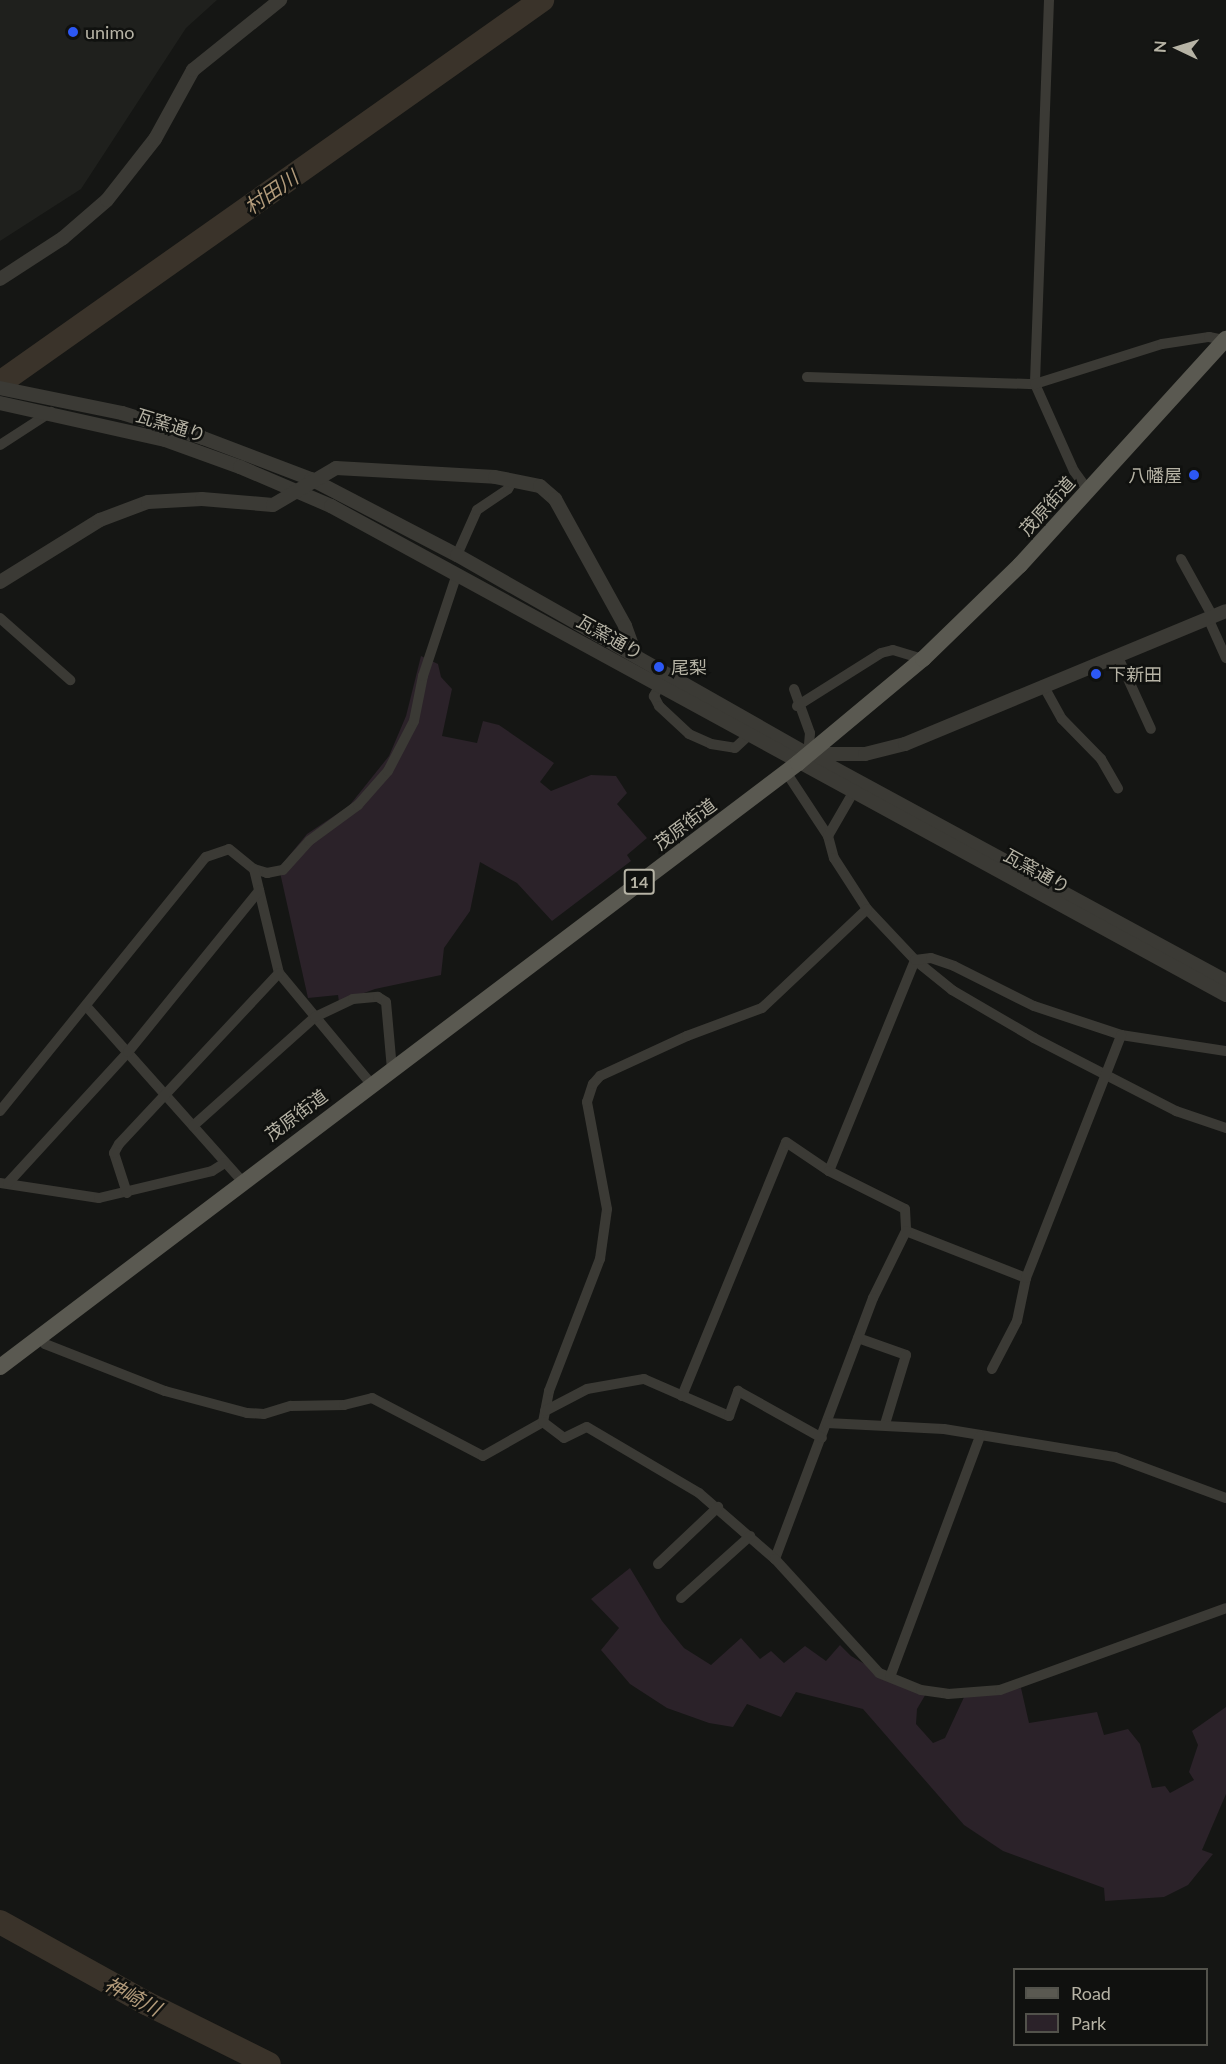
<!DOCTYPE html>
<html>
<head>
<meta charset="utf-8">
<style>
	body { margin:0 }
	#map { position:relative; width:1226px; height:2064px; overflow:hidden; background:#151614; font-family:Lato,"Noto Sans JP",sans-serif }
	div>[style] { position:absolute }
	.built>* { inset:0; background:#1f201d }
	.green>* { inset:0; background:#2b2229 }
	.river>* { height:24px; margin:-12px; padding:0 12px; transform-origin:12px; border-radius:12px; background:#3a332a }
	.minor>* { height:10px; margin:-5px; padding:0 5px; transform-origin:5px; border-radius:5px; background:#3b3a35 }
	.tertiary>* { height:14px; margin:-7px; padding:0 7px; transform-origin:7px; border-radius:7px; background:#3b3a35 }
	.primary>* { height:16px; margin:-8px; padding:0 8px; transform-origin:8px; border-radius:8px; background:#5a5951 }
	.dots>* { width:16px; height:16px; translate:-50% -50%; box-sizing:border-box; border:3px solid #10110f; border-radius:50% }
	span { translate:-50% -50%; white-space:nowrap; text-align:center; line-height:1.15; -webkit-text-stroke:5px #10110f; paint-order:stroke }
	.shield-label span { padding:2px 4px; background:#10110f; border:2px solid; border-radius:4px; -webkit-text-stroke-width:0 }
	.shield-label { font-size:16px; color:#b6b3a5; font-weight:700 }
	.poi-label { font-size:18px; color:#b6b3a5 }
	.left { translate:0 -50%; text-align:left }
	.right { translate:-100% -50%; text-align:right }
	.street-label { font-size:18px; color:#b6b3a5 }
	.water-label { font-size:20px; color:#b29b7b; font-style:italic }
	.legend { position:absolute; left:1013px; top:1968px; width:195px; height:78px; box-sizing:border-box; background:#10110f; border:2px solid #52524b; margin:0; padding:8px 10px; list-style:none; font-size:18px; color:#b6b3a5 }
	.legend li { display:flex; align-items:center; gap:12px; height:30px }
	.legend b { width:30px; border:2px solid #52524b }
	.north { position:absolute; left:1148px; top:18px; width:60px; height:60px; -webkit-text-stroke:4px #10110f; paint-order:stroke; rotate:274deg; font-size:16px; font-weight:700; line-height:24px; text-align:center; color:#b6b3a5 }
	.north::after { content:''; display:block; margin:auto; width:21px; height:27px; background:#b6b3a5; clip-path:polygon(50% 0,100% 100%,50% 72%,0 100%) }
</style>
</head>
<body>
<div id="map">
	<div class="built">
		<div style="clip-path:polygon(0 0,217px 0,186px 28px,81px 189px,0 241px)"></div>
	</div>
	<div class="green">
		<div style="clip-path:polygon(421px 656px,438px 664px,441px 677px,452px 689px,442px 736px,477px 743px,483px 721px,499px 725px,554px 763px,540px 782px,551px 791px,591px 775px,616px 776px,627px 793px,617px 804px,647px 838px,627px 855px,631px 861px,552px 921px,517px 883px,480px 862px,470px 911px,444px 948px,441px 975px,375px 989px,339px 1002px,338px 995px,308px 998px,279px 868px,307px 834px,349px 806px,389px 756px,406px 716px)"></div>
		<div style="clip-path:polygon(630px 1568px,662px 1621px,684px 1648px,711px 1665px,741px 1638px,760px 1659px,771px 1651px,784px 1663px,805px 1646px,826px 1661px,840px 1645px,851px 1656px,880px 1673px,927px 1692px,917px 1709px,916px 1724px,933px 1743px,945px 1738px,965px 1695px,1021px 1688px,1029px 1723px,1097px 1712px,1104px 1735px,1128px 1729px,1140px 1744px,1152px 1788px,1165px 1786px,1170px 1793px,1194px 1780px,1189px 1772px,1198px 1745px,1192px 1731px,1226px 1707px,1226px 1794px,1202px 1850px,1213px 1854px,1188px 1885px,1164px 1897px,1105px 1901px,1104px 1888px,1003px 1851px,964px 1825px,863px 1709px,796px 1692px,781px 1717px,747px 1704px,733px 1727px,709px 1723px,667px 1708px,630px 1684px,601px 1650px,619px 1628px,591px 1599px)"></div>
	</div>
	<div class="river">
		<div style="left:0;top:383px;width:664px;rotate:-35.25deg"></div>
		<div style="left:0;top:1922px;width:167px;rotate:29deg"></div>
		<div style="left:146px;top:2003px;width:137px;rotate:26.4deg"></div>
	</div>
	<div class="minor">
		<div style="left:1049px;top:0;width:384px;rotate:92.1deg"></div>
		<div style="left:1035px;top:384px;width:95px;rotate:65.9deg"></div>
		<div style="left:1074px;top:471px;width:24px;rotate:54deg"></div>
		<div style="left:807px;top:377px;width:228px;rotate:1.8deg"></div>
		<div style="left:1035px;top:384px;width:133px;rotate:-17.5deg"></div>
		<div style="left:1162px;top:344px;width:48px;rotate:-8.5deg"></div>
		<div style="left:1209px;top:337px;width:15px;rotate:11deg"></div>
		<div style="left:0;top:445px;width:61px;rotate:-32.9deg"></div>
		<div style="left:457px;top:555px;width:49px;rotate:-66deg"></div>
		<div style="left:477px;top:510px;width:37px;rotate:-34deg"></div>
		<div style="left:508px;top:489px;width:10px;rotate:-61deg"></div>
		<div style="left:1181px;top:559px;width:66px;rotate:61.1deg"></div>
		<div style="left:0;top:618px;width:94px;rotate:41.5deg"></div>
		<div style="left:1208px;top:618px;width:44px;rotate:65.8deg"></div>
		<div style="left:1118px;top:657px;width:79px;rotate:65.4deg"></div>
		<div style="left:660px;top:685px;width:13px;rotate:119deg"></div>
		<div style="left:654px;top:696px;width:11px;rotate:63deg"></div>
		<div style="left:659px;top:706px;width:41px;rotate:43deg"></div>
		<div style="left:689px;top:734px;width:24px;rotate:24deg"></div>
		<div style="left:711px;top:744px;width:24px;rotate:9deg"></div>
		<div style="left:735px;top:748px;width:18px;rotate:-43deg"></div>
		<div style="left:1043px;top:685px;width:39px;rotate:61deg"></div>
		<div style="left:1062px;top:719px;width:56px;rotate:45.7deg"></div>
		<div style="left:1101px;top:759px;width:34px;rotate:60deg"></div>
		<div style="left:794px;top:689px;width:47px;rotate:70deg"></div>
		<div style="left:810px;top:733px;width:21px;rotate:95deg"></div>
		<div style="left:797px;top:706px;width:99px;rotate:-32.2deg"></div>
		<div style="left:881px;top:653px;width:12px;rotate:-14deg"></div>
		<div style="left:893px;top:650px;width:31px;rotate:17deg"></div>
		<div style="left:786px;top:772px;width:77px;rotate:56.7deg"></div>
		<div style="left:828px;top:836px;width:23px;rotate:75deg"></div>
		<div style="left:834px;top:858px;width:61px;rotate:57.1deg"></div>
		<div style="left:867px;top:909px;width:70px;rotate:46.7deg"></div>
		<div style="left:915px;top:960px;width:48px;rotate:39deg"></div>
		<div style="left:952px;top:990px;width:95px;rotate:30.3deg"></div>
		<div style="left:1034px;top:1038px;width:160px;rotate:27.2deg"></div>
		<div style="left:1176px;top:1111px;width:53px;rotate:18.8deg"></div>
		<div style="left:828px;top:836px;width:52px;rotate:-60deg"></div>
		<div style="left:254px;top:869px;width:14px;rotate:17deg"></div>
		<div style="left:267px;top:873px;width:16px;rotate:-11deg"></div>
		<div style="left:283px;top:870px;width:39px;rotate:-48deg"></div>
		<div style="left:309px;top:841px;width:61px;rotate:-36.3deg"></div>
		<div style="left:358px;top:805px;width:45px;rotate:-48.6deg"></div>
		<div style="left:388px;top:771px;width:56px;rotate:-62.5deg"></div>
		<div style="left:414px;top:721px;width:46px;rotate:-78.7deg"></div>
		<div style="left:423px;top:676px;width:108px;rotate:-71.6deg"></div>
		<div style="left:87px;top:1007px;width:233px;rotate:48.3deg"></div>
		<div style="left:0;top:1111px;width:327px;rotate:-51deg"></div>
		<div style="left:206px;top:857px;width:24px;rotate:-19deg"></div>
		<div style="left:229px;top:849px;width:32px;rotate:39deg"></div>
		<div style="left:254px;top:869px;width:107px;rotate:76.5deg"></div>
		<div style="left:279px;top:973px;width:144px;rotate:50.3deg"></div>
		<div style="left:193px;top:1126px;width:164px;rotate:-41.8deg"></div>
		<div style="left:315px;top:1017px;width:42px;rotate:-25.3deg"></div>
		<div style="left:353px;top:999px;width:25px;rotate:-5deg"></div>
		<div style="left:378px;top:997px;width:9px;rotate:32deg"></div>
		<div style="left:386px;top:1002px;width:67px;rotate:84.9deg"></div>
		<div style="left:829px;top:1171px;width:228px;rotate:-67.8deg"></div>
		<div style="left:915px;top:960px;width:16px;rotate:-7deg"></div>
		<div style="left:931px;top:958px;width:24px;rotate:19deg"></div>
		<div style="left:954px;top:966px;width:89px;rotate:26.6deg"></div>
		<div style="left:1034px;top:1006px;width:92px;rotate:18.4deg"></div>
		<div style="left:1121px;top:1035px;width:106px;rotate:8.7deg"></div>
		<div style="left:0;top:1183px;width:100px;rotate:8.6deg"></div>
		<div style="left:99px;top:1198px;width:116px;rotate:-13.4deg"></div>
		<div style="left:212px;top:1171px;width:15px;rotate:-32deg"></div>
		<div style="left:8px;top:1183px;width:178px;rotate:-47.5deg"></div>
		<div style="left:128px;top:1052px;width:208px;rotate:-50.9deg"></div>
		<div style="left:127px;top:1193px;width:42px;rotate:-108deg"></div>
		<div style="left:114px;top:1153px;width:10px;rotate:-61deg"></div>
		<div style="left:119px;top:1144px;width:234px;rotate:-46.9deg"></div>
		<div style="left:906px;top:1231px;width:129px;rotate:21.4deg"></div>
		<div style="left:41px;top:1337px;width:8px;rotate:60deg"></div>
		<div style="left:45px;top:1344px;width:129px;rotate:21.4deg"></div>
		<div style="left:165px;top:1391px;width:85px;rotate:15deg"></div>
		<div style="left:247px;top:1413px;width:17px;rotate:3deg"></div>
		<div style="left:264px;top:1414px;width:28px;rotate:-17deg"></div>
		<div style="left:291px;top:1406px;width:53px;rotate:-1.1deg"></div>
		<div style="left:344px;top:1405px;width:29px;rotate:-14deg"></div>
		<div style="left:372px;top:1398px;width:125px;rotate:27.6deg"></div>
		<div style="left:483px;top:1456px;width:69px;rotate:-29.5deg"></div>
		<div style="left:543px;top:1422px;width:32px;rotate:-79deg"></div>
		<div style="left:549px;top:1391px;width:142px;rotate:-68.9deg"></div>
		<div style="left:600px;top:1259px;width:50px;rotate:-82deg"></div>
		<div style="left:607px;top:1209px;width:109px;rotate:-100.6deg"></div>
		<div style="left:587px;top:1102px;width:19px;rotate:-72deg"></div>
		<div style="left:593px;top:1084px;width:11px;rotate:-49deg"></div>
		<div style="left:600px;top:1076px;width:96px;rotate:-24.7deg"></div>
		<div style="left:687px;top:1036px;width:80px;rotate:-20.5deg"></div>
		<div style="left:762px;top:1008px;width:144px;rotate:-43.3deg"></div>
		<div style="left:858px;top:1338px;width:51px;rotate:19.5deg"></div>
		<div style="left:906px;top:1355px;width:72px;rotate:106.9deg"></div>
		<div style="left:992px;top:1369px;width:54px;rotate:-62.5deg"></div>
		<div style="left:1017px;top:1321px;width:44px;rotate:-78.2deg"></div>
		<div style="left:1026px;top:1278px;width:261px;rotate:-68.6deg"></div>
		<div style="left:682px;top:1396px;width:274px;rotate:-67.7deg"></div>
		<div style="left:786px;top:1142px;width:52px;rotate:34deg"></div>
		<div style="left:829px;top:1171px;width:85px;rotate:26.6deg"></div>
		<div style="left:905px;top:1209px;width:22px;rotate:87deg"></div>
		<div style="left:906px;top:1231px;width:75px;rotate:116.2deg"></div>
		<div style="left:873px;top:1298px;width:279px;rotate:110.6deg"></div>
		<div style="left:545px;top:1411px;width:47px;rotate:-27.6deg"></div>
		<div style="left:587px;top:1389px;width:58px;rotate:-10deg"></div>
		<div style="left:644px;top:1379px;width:93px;rotate:23.5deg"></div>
		<div style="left:729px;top:1416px;width:27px;rotate:-70deg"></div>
		<div style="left:738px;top:1391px;width:96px;rotate:29.2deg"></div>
		<div style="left:543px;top:1422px;width:26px;rotate:37deg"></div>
		<div style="left:564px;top:1438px;width:25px;rotate:-26deg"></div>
		<div style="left:587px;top:1427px;width:130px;rotate:30.5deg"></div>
		<div style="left:699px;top:1493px;width:101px;rotate:41deg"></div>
		<div style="left:775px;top:1559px;width:154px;rotate:47.6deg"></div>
		<div style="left:879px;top:1673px;width:45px;rotate:22deg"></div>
		<div style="left:921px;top:1690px;width:27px;rotate:8deg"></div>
		<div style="left:948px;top:1694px;width:52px;rotate:-4.4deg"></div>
		<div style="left:1000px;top:1690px;width:240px;rotate:-19.9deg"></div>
		<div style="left:827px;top:1423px;width:117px;rotate:2.9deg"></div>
		<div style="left:944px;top:1429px;width:173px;rotate:9.3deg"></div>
		<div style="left:1115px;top:1457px;width:118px;rotate:20.3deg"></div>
		<div style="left:658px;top:1564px;width:83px;rotate:-43.5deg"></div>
		<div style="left:681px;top:1598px;width:93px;rotate:-41.9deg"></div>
		<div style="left:890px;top:1677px;width:257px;rotate:-69.5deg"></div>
	</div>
	<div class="tertiary">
		<div style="left:0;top:279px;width:75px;rotate:-33.1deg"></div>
		<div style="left:63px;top:238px;width:58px;rotate:-40.8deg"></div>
		<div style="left:107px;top:200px;width:78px;rotate:-51.8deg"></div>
		<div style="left:155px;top:139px;width:79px;rotate:-61.2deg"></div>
		<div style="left:193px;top:70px;width:112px;rotate:-38.8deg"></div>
		<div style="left:0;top:388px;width:125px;rotate:11.6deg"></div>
		<div style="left:122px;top:413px;width:85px;rotate:17.2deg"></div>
		<div style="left:203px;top:438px;width:116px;rotate:20.8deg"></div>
		<div style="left:311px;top:479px;width:165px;rotate:27.5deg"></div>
		<div style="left:457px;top:555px;width:403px;rotate:29.6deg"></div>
		<div style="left:808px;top:754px;width:476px;rotate:28.5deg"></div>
		<div style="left:0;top:403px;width:169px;rotate:12.6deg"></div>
		<div style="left:165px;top:440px;width:80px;rotate:19.8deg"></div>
		<div style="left:240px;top:467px;width:99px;rotate:23.2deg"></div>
		<div style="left:331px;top:506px;width:1020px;rotate:28.65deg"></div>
		<div style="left:0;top:582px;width:118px;rotate:-31.8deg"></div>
		<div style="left:100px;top:520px;width:51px;rotate:-20.6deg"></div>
		<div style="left:148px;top:502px;width:54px;rotate:-3.2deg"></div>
		<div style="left:202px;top:499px;width:71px;rotate:4.8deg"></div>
		<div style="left:273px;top:505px;width:73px;rotate:-30.4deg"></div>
		<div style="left:336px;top:468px;width:159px;rotate:3.2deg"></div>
		<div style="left:495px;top:477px;width:46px;rotate:11.3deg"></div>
		<div style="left:540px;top:486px;width:20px;rotate:41deg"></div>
		<div style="left:555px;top:499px;width:145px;rotate:61.1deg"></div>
		<div style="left:625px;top:626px;width:30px;rotate:70deg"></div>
		<div style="left:813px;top:754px;width:52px"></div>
		<div style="left:865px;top:754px;width:41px;rotate:-14deg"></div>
		<div style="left:905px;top:744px;width:347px;rotate:-22.5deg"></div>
	</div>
	<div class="primary">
		<div style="left:0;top:1367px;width:1001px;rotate:-37.12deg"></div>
		<div style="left:798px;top:763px;width:163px;rotate:-39.8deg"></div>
		<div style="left:923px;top:659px;width:135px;rotate:-44.1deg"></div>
		<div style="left:1020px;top:565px;width:306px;rotate:-47.7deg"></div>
	</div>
	<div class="dots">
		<div style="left:73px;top:32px;background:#2c58f5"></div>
		<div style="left:1194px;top:475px;background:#2c58f5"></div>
		<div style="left:659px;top:667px;background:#2c58f5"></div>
		<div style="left:1096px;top:674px;background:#2c58f5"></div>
	</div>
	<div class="shield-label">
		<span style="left:639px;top:882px">14</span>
	</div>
	<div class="poi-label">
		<span class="left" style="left:85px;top:32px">unimo</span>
		<span class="right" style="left:1182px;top:475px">八幡屋</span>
		<span class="left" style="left:671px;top:667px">尾梨</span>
		<span class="left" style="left:1108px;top:674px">下新田</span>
	</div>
	<div class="street-label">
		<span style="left:171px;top:425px;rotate:17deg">瓦窯通り</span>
		<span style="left:1047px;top:506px;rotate:-48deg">茂原街道</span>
		<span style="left:610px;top:637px;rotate:29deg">瓦窯通り</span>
		<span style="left:685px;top:824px;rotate:-37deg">茂原街道</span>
		<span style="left:1037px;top:871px;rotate:29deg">瓦窯通り</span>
		<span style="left:296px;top:1115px;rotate:-37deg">茂原街道</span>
	</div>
	<div class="water-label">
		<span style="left:271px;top:192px;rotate:-35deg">村田川</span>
		<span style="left:133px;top:1996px;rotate:28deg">神崎川</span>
	</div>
	<ul class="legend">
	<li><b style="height:8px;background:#5a5951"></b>Road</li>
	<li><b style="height:16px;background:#2b2229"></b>Park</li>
	</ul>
	<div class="north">N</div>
</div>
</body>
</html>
